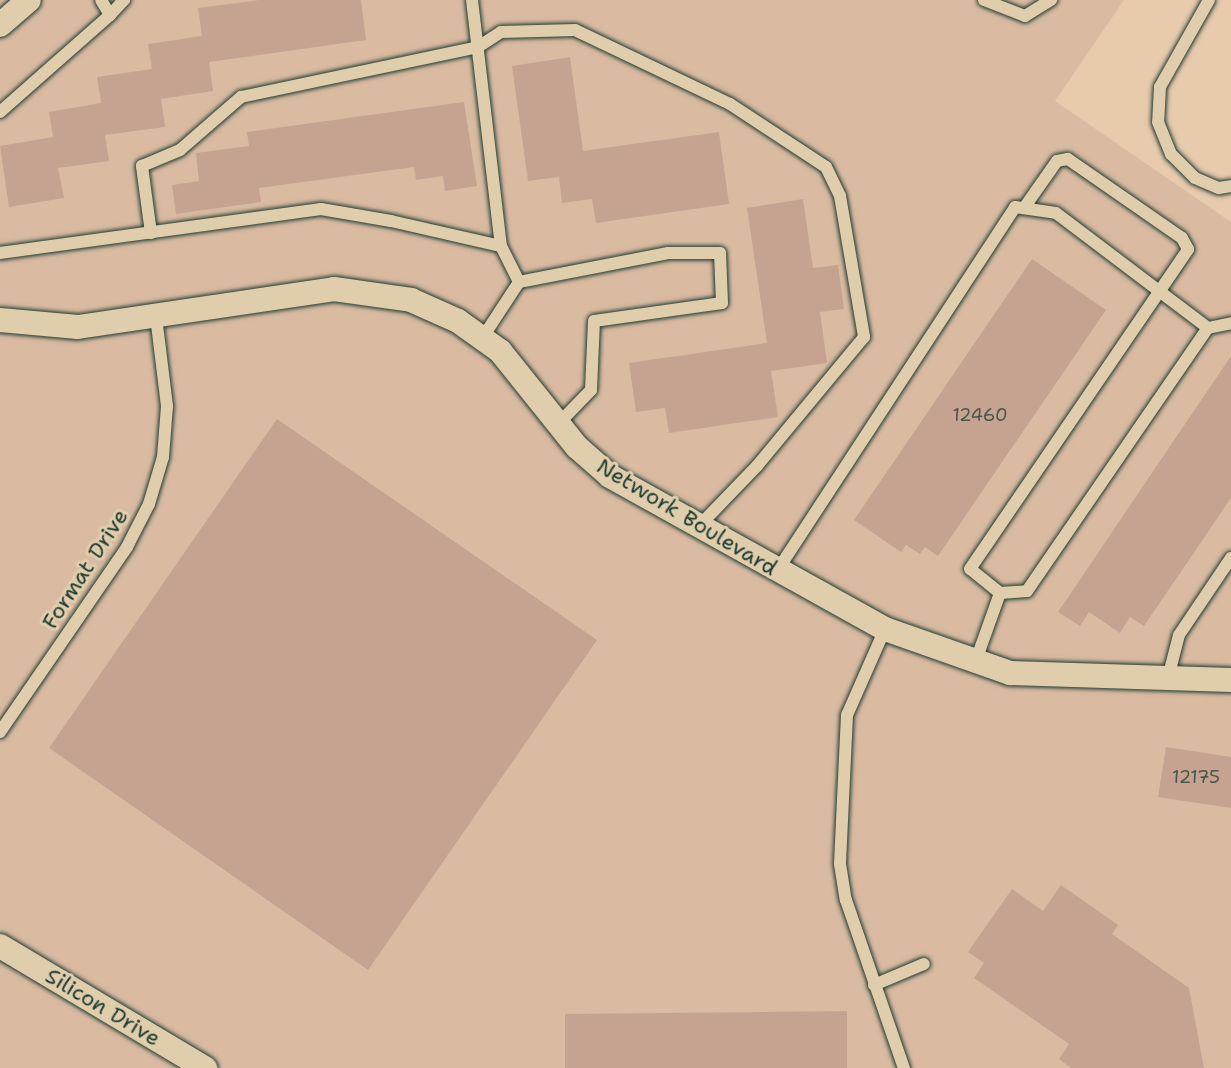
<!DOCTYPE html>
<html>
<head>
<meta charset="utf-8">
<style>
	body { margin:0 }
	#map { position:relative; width:1231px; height:1068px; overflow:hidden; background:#e8caac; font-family:"Shantell Sans",sans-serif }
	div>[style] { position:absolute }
	.built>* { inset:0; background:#dabba2 }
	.building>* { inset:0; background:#c5a390 }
	.roads { filter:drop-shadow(0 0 2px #1f3d34) drop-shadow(0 0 2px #1f3d34) }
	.service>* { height:12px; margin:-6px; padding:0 6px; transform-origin:6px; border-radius:6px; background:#e0cdab }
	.minor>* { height:24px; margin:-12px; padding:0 12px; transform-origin:12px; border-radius:12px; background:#e0cdab }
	span { translate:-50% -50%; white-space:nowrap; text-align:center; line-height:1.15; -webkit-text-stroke:6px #e0cdab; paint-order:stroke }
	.number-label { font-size:18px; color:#48564b }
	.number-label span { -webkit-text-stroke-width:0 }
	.street-label { font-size:22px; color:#1f3d34 }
</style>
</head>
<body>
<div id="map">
	<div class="built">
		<div style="clip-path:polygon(0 0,1124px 0,1055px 101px,1231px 222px,1231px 1068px,0 1068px)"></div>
	</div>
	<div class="building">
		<div style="clip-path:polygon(259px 0,361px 0,366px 40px,209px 62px,213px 91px,161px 99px,165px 127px,105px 135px,109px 161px,58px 168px,64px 198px,9px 207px,0 146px,53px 137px,49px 112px,101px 103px,97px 77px,152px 69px,148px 44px,202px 36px,198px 8px)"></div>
		<div style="clip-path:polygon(570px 57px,583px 151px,719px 132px,729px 204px,596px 223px,592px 199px,562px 203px,559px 177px,528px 181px,512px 66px)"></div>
		<div style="clip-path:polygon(464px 102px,477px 186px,445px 191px,443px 176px,416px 180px,414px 167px,259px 188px,261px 202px,176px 214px,172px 185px,199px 181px,196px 153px,249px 146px,247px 132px)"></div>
		<div style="clip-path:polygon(803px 199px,813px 268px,838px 265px,844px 309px,820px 312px,827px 363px,771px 371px,778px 417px,669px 433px,665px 408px,636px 412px,629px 363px,767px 343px,747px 208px)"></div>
		<div style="clip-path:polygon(1032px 259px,1106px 310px,938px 556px,925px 547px,920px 554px,906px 545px,901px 552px,854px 520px)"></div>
		<div style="clip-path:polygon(1231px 356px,1231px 498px,1144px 626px,1130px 617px,1120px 633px,1089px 612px,1080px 626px,1058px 612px)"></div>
		<div style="clip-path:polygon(277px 419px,597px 640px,368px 970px,49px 748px)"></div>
		<div style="clip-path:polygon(1166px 747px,1231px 757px,1231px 808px,1158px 797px)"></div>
		<div style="clip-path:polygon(1061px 885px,1118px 925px,1112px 934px,1189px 988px,1204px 1068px,1071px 1068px,1059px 1059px,1069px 1044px,974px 978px,984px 963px,968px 952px,1012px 889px,1043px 911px)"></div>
		<div style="clip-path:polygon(847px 1011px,847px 1068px,565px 1068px,565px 1014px)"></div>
	</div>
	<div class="roads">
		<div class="service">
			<div style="left:472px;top:0;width:248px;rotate:83.3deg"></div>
			<div style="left:984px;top:0;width:44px;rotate:21.3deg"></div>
			<div style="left:1025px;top:16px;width:31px;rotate:-32deg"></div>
			<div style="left:1209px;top:0;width:100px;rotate:119.4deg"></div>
			<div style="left:1160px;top:87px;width:35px;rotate:93deg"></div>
			<div style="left:1158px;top:122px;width:35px;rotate:68deg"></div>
			<div style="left:1171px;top:154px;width:34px;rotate:45deg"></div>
			<div style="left:1195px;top:178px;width:26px;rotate:23deg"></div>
			<div style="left:1219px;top:188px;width:12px;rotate:-9deg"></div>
			<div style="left:110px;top:15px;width:21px;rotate:-47deg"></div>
			<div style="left:0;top:112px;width:147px;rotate:-41.4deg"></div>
			<div style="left:110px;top:15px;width:17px;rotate:-121deg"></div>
			<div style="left:151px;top:233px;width:68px;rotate:-97.7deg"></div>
			<div style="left:142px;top:166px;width:41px;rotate:-22.8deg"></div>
			<div style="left:180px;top:150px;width:81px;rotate:-41deg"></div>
			<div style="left:241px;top:97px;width:242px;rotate:-11.9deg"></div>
			<div style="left:478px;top:47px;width:27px;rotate:-33deg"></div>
			<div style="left:501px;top:32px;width:74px;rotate:-1.5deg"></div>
			<div style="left:575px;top:30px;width:172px;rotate:25.5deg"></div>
			<div style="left:730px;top:104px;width:115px;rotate:33.3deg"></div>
			<div style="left:826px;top:167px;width:32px;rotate:64deg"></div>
			<div style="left:840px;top:196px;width:143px;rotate:80.3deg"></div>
			<div style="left:864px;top:337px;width:168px;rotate:129.7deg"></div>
			<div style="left:757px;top:466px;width:83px;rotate:134deg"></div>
			<div style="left:0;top:253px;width:324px;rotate:-7.8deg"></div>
			<div style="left:321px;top:209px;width:71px;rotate:9.7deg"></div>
			<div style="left:391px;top:221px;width:113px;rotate:12.8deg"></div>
			<div style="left:501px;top:246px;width:40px;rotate:63.4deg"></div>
			<div style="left:519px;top:282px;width:66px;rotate:123.2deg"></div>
			<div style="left:519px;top:282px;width:152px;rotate:-11deg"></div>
			<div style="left:668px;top:253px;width:52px"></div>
			<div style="left:720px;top:253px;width:50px;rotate:87.7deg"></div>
			<div style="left:722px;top:303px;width:129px;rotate:172deg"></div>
			<div style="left:594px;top:321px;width:69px;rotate:92.5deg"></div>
			<div style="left:591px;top:390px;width:47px;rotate:134.1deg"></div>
			<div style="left:777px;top:571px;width:435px;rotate:-56.8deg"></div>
			<div style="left:1015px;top:207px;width:41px;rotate:8.3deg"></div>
			<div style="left:1056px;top:213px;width:191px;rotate:37.1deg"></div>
			<div style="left:1208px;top:328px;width:24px;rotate:-12deg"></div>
			<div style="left:1000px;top:593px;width:27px;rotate:-4deg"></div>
			<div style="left:1027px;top:591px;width:319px;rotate:-55.5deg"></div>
			<div style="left:885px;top:629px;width:94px;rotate:113.8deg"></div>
			<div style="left:847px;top:715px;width:149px;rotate:92.7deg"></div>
			<div style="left:840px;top:864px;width:36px;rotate:81deg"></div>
			<div style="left:846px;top:900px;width:178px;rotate:71deg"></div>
			<div style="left:975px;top:663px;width:74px;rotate:-70.3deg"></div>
			<div style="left:1000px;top:593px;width:38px;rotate:-141deg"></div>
			<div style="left:970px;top:569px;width:387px;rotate:-55.7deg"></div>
			<div style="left:1188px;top:249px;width:13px;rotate:-119deg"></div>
			<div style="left:1182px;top:238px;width:139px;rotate:-145.3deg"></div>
			<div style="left:1068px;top:159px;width:11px;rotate:170deg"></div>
			<div style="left:1057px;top:161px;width:57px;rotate:125.1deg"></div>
			<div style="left:1168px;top:678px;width:44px;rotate:-75.7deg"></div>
			<div style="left:1179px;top:635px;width:93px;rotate:-56deg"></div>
			<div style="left:0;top:732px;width:224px;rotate:-55.5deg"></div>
			<div style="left:127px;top:547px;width:48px;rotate:-62.9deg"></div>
			<div style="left:149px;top:504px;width:49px;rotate:-73.4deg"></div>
			<div style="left:163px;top:457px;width:51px;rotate:-85.5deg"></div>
			<div style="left:167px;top:406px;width:91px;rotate:-97deg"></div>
			<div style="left:874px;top:985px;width:54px;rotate:-22.8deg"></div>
		</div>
		<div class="minor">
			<div style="left:0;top:25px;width:38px;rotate:-41deg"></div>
			<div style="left:0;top:320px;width:78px;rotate:5.1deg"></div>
			<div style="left:78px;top:327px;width:259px;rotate:-8.4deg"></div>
			<div style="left:334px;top:289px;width:78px;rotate:8.1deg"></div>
			<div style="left:411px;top:300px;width:51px;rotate:24.1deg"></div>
			<div style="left:458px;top:321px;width:52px;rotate:35.5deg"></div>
			<div style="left:500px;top:351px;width:123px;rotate:51.3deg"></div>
			<div style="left:577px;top:447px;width:44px;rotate:41.3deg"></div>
			<div style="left:610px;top:476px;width:315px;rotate:29.1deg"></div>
			<div style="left:885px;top:629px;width:133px;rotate:19.4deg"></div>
			<div style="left:1010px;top:673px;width:221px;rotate:1.8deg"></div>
			<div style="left:0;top:946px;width:239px;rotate:30.8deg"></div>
		</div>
	</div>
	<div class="number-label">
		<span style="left:980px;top:415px">12460</span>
		<span style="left:1196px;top:777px">12175</span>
	</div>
	<div class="street-label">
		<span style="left:687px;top:517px;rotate:31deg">Network Boulevard</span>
		<span style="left:85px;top:569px;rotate:-57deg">Format Drive</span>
		<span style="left:103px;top:1007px;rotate:31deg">Silicon Drive</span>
	</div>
</div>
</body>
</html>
